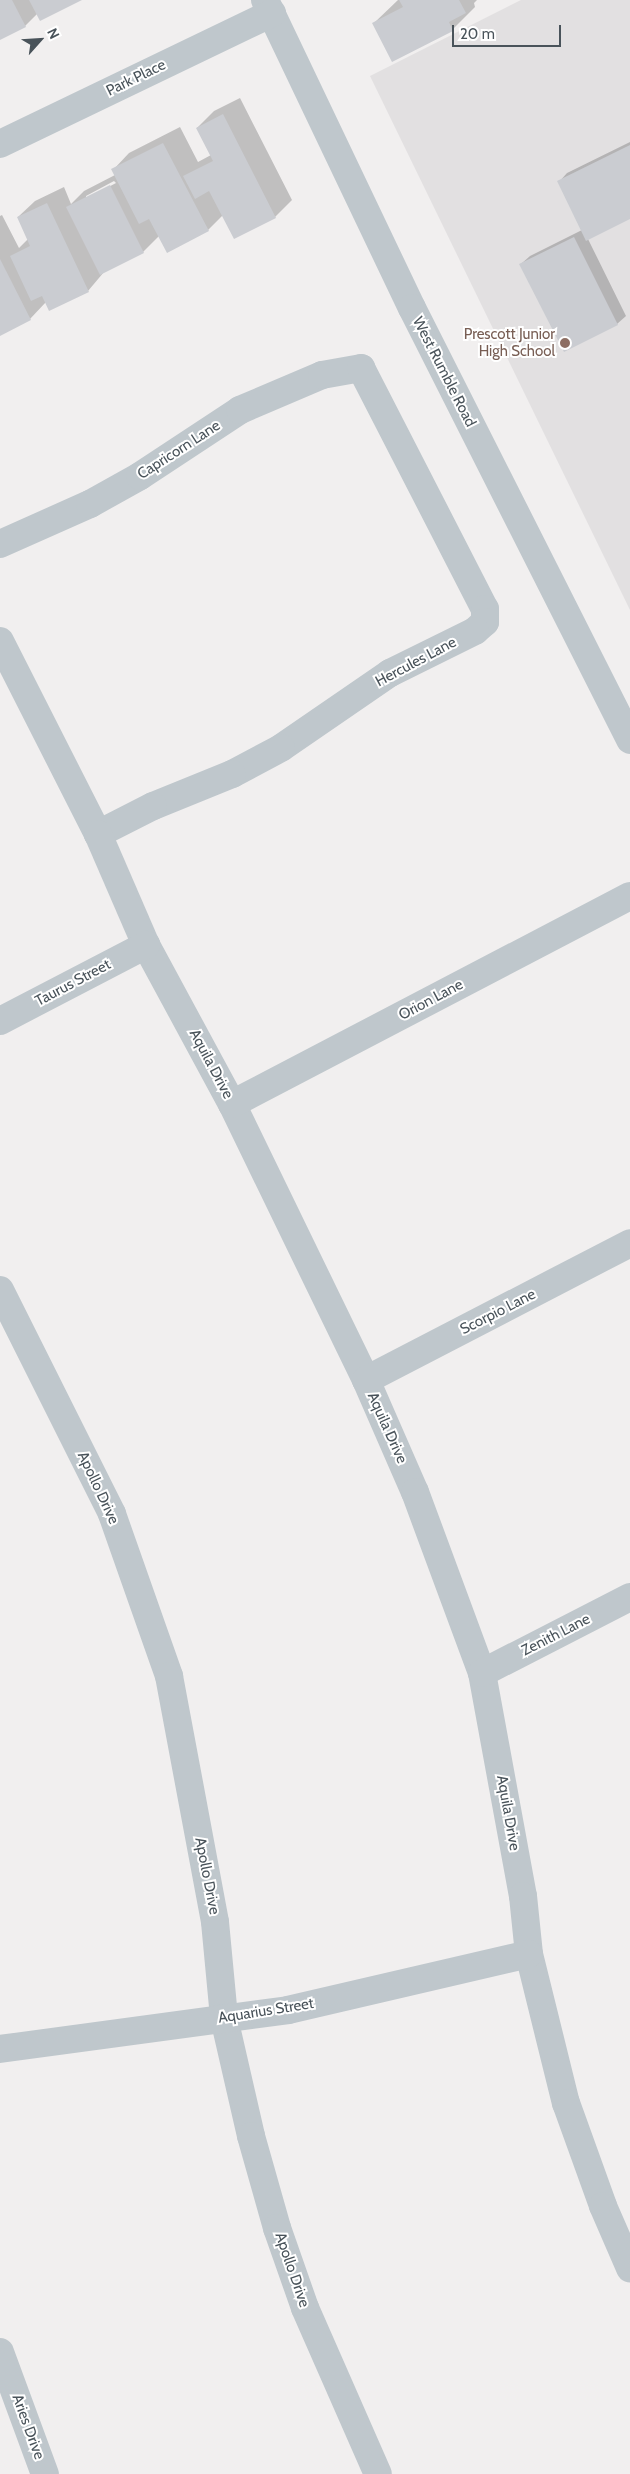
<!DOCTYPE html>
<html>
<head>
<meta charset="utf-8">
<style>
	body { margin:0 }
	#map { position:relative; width:630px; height:2474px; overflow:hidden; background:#f1efef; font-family:Cabin,sans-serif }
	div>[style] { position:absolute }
	.education>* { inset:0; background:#e2e0e1 }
	.shadow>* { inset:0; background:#0003 }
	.building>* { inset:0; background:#caccd1 }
	.minor>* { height:28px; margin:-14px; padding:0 14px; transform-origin:14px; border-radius:14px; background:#bfc7cc }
	.dots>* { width:14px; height:14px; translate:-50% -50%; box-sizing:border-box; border:2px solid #fff; border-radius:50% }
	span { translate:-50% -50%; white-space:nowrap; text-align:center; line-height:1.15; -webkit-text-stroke:4px #fff; paint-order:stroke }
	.street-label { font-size:15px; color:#49535a }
	.education-label { font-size:15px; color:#785e54 }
	.right { translate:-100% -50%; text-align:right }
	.north { position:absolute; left:15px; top:15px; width:50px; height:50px; -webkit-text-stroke:4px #fff; paint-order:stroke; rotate:64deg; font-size:14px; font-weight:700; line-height:20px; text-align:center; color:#49535a }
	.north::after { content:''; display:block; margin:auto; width:18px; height:22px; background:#49535a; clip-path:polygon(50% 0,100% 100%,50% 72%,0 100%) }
	.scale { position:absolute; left:452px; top:25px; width:109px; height:22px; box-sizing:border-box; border:2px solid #49535a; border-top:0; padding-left:6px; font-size:15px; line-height:18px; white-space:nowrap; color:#49535a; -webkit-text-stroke:4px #fff; paint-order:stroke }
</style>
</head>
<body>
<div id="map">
	<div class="education">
		<div style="clip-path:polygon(521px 0,630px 0,630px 610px,370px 76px)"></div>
	</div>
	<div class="shadow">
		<div style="clip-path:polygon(0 0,79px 0,37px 14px,25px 26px,0 39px)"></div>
		<div style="clip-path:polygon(398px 0,477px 0,474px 3px,475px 7px,452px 30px,374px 23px)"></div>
		<div style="clip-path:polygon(evenodd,240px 98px,292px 200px,275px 217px,223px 215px,208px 230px,159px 236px,143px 252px,104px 272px,88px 291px,46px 302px,30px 319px,0 334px,0 216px,2px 215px,19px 248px,28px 239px,18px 217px,35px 201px,64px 187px,71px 204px,84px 191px,115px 175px,113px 170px,129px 153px,180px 127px,198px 162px,211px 155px,197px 128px,214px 111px,240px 98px,114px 181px,116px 183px,86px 199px,86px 196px,114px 181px)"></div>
		<div style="clip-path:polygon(630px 142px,630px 217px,588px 239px,626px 316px,617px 324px,521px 264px,530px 256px,582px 230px,559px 182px,567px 173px)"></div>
	</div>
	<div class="building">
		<div style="clip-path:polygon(0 0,12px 0,26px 27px,0 40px)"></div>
		<div style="clip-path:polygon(29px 0,82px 0,40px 21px)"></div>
		<div style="clip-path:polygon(399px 0,459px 0,466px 13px,449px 22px,453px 31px,392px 62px,372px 23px,403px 7px)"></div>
		<div style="clip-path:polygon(223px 114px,276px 218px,234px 239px,209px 191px,195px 199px,183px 176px,213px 161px,196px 128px)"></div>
		<div style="clip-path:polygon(163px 143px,209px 231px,167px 253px,149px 219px,139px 224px,111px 169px)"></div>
		<div style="clip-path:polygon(630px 145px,630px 219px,586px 241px,557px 181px)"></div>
		<div style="clip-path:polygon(110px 185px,144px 253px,100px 275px,66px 207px)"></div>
		<div style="clip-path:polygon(47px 203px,89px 292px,49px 311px,42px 296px,31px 301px,10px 256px,30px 246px,17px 217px)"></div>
		<div style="clip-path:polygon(574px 237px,618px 325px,564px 352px,519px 264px)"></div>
		<div style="clip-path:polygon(0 259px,31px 320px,0 336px)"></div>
	</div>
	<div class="minor">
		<div style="left:265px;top:0;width:341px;rotate:64.5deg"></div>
		<div style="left:412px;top:308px;width:484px;rotate:63.2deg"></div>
		<div style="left:0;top:144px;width:302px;rotate:-25.7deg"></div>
		<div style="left:0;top:544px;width:98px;rotate:-24deg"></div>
		<div style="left:90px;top:504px;width:57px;rotate:-29.2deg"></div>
		<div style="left:140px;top:476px;width:120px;rotate:-33.4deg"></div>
		<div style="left:240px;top:410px;width:89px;rotate:-23.1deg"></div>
		<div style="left:322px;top:375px;width:40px;rotate:-10deg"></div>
		<div style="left:361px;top:368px;width:271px;rotate:62.8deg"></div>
		<div style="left:485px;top:609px;width:13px;rotate:90deg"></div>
		<div style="left:485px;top:622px;width:13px;rotate:138deg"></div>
		<div style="left:475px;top:631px;width:95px;rotate:153.7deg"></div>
		<div style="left:390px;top:673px;width:132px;rotate:145.5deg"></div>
		<div style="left:281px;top:748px;width:55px;rotate:152deg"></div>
		<div style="left:232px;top:774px;width:85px;rotate:157.9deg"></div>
		<div style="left:153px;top:806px;width:62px;rotate:153deg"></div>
		<div style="left:0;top:641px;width:216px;rotate:63.1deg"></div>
		<div style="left:98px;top:834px;width:121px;rotate:66.6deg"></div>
		<div style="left:146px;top:945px;width:181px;rotate:61.6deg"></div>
		<div style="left:232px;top:1104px;width:307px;rotate:64.1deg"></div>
		<div style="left:366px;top:1380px;width:122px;rotate:66.4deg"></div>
		<div style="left:415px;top:1492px;width:193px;rotate:69.7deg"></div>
		<div style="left:482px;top:1673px;width:227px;rotate:79.6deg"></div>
		<div style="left:523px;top:1896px;width:58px;rotate:84.1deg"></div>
		<div style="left:529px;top:1954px;width:154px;rotate:76.1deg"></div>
		<div style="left:566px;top:2103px;width:109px;rotate:70.2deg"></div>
		<div style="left:603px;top:2206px;width:68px;rotate:66.5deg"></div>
		<div style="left:0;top:1021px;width:165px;rotate:-27.5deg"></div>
		<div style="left:232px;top:1104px;width:449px;rotate:-27.6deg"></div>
		<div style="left:0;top:1290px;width:250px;rotate:63.4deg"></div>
		<div style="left:112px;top:1514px;width:172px;rotate:70.6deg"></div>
		<div style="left:169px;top:1676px;width:250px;rotate:79.4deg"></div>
		<div style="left:215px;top:1922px;width:96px;rotate:84.6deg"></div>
		<div style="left:224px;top:2018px;width:121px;rotate:77.1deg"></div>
		<div style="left:251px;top:2136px;width:96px;rotate:74.2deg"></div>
		<div style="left:277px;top:2228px;width:85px;rotate:70.7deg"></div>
		<div style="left:305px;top:2308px;width:181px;rotate:66.3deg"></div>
		<div style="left:366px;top:1380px;width:297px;rotate:-27.4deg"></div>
		<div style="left:482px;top:1673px;width:166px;rotate:-27.2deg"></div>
		<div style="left:0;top:2049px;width:291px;rotate:-7.7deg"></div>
		<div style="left:288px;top:2010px;width:247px;rotate:-13.1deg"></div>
		<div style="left:0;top:2352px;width:130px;rotate:69.8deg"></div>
	</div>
	<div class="dots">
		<div style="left:565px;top:343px;background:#8d6e63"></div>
	</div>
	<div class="street-label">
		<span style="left:136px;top:78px;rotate:-26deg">Park Place</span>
		<span style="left:444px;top:372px;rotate:63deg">West Rumble Road</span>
		<span style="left:179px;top:450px;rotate:-33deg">Capricorn Lane</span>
		<span style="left:416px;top:662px;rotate:-28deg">Hercules Lane</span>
		<span style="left:73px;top:983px;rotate:-28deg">Taurus Street</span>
		<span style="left:431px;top:1000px;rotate:-28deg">Orion Lane</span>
		<span style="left:211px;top:1064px;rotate:62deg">Aquila Drive</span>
		<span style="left:498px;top:1312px;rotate:-27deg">Scorpio Lane</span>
		<span style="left:387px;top:1428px;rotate:66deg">Aquila Drive</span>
		<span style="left:98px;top:1488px;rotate:65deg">Apollo Drive</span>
		<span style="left:556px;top:1635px;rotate:-27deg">Zenith Lane</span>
		<span style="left:508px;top:1813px;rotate:80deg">Aquila Drive</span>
		<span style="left:207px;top:1876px;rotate:79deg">Apollo Drive</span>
		<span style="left:266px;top:2011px;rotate:-9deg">Aquarius Street</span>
		<span style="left:292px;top:2270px;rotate:71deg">Apollo Drive</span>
		<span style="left:28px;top:2427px;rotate:70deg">Aries Drive</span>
	</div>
	<div class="education-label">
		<span class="right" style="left:555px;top:343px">Prescott Junior<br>High School</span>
	</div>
	<div class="north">N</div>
	<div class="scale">20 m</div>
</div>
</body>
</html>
